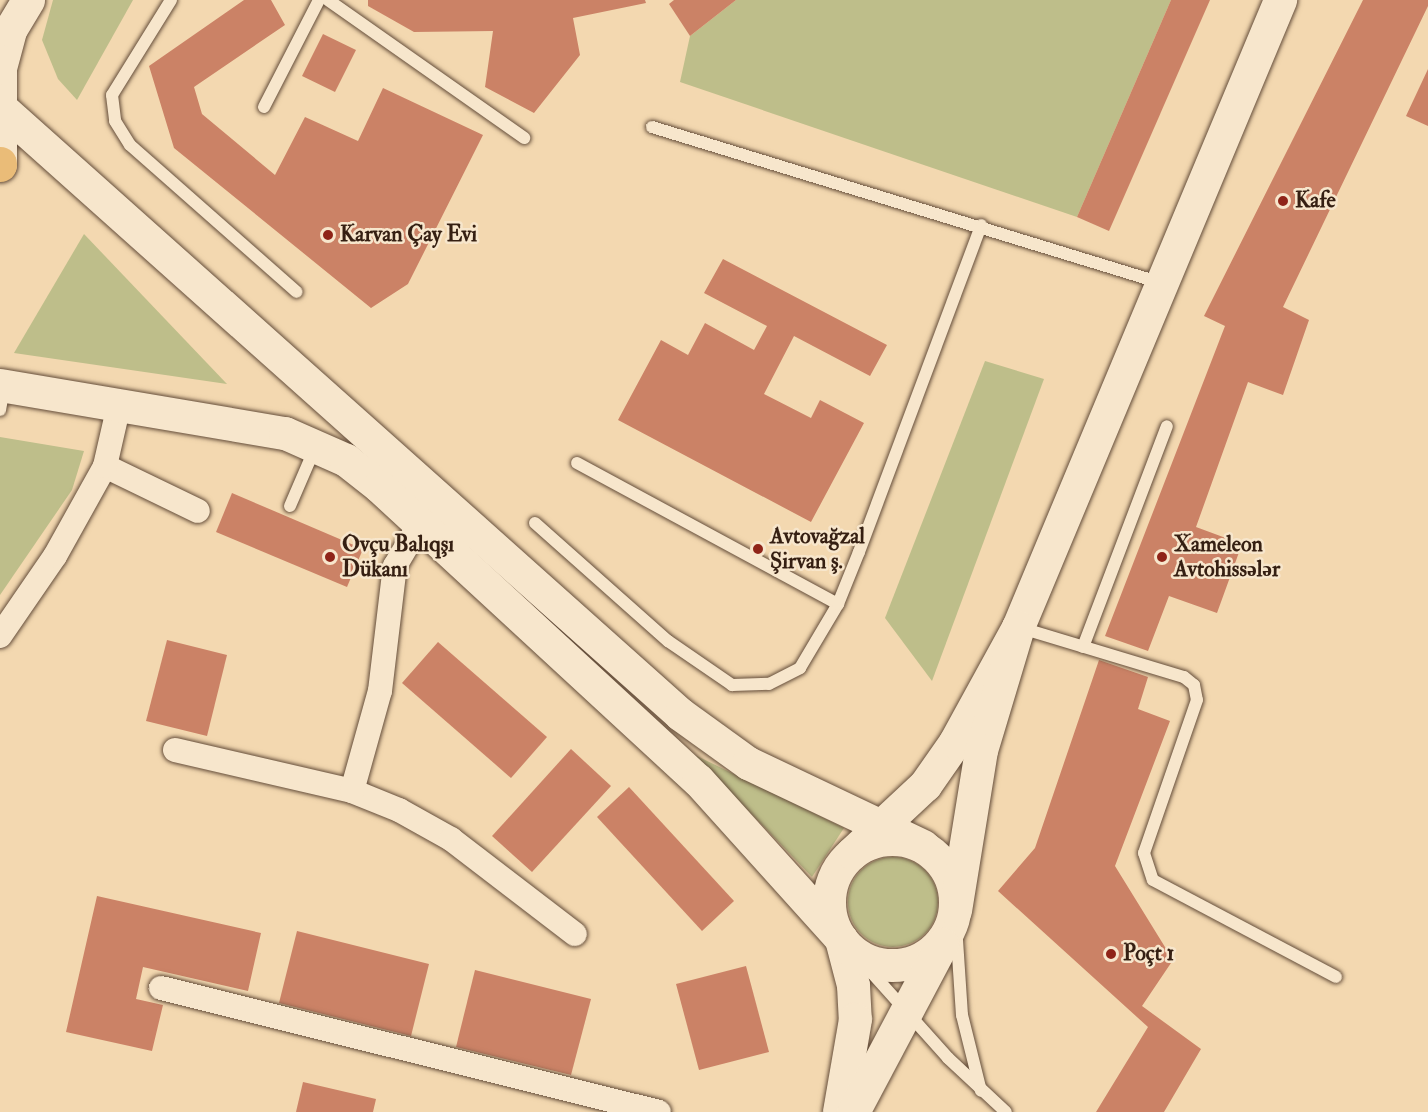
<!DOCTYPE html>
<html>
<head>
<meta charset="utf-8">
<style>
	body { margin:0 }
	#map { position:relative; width:1428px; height:1112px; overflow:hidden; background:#f3d8b0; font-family:"IM FELL Double Pica",serif }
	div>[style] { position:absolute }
	.green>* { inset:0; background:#bebe8a }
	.round { border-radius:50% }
	.building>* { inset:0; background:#cb8266 }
	.roads { filter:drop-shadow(0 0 2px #644d3a) drop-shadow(0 0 2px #644d3a) }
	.lane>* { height:12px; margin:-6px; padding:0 6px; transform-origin:6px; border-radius:6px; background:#f7e6cc }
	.street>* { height:24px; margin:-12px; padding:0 12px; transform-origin:12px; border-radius:12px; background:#f7e6cc }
	.secondary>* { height:33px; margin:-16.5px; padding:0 16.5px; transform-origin:16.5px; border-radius:16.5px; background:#f7e6cc }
	.secondary>.ring { margin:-16.5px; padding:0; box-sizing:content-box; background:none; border:33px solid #f7e6cc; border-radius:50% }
	.primary>* { height:33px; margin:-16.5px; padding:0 16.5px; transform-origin:16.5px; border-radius:16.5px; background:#eabc78 }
	.dots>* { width:16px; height:16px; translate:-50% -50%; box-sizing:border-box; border:3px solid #f7e6cc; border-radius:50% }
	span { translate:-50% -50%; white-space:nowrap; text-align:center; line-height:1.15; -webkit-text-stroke:5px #f7e6cc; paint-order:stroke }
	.poi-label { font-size:22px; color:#351f12; font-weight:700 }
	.left { translate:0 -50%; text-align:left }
</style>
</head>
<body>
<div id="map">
	<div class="green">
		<div style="clip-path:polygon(53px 0,133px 0,77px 100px,58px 79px,42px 40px)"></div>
		<div style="clip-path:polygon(736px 0,1171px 0,1077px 217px,680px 82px,690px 36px)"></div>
		<div style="clip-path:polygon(84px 234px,227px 384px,14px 353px)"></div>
		<div style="clip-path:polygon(985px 361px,1044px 379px,932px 681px,885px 618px)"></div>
		<div style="clip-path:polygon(0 437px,84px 451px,72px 490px,0 595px)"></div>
		<div style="clip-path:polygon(695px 755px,844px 828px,812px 877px)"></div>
		<div class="round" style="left:848px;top:857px;width:90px;height:90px"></div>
	</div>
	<div class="building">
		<div style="clip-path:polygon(244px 0,271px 0,285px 25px,194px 87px,202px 114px,275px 175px,305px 117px,358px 141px,383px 88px,483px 135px,408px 284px,371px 308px,174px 148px,149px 66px)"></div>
		<div style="clip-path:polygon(368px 0,645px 0,646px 3px,573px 18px,580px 55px,534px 113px,485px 87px,493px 31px,414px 32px,368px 6px)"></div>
		<div style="clip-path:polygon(674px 0,736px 0,690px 36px,669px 4px)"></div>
		<div style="clip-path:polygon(1171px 0,1210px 0,1109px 231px,1077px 217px)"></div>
		<div style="clip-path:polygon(1363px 0,1428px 0,1428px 6px,1283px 307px,1309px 320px,1283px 395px,1248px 382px,1196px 527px,1242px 544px,1217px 613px,1169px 596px,1148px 651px,1105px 636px,1225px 326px,1204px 316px)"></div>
		<div style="clip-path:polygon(323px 34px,356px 50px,335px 92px,302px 76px)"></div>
		<div style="clip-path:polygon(1428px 69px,1428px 126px,1406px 116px)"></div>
		<div style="clip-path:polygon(723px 259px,887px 345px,870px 376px,794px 336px,764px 394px,811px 418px,820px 400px,864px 423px,811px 522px,618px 420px,661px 340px,688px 355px,705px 323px,754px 350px,767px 326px,704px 293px)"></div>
		<div style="clip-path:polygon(232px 493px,363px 549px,347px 587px,216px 532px)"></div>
		<div style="clip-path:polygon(167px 640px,227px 655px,207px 736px,146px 721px)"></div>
		<div style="clip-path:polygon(438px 642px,547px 737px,511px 778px,402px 683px)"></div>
		<div style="clip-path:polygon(1099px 660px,1148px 677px,1138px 709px,1170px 721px,1115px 866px,1173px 960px,1142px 1006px,1201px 1049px,1164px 1112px,1096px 1112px,1148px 1027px,998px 891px,1035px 848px)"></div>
		<div style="clip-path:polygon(571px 749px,611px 786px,532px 872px,492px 836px)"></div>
		<div style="clip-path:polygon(629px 787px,734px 901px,702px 931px,597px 817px)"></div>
		<div style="clip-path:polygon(97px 896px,261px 933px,248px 991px,143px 967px,136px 999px,163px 1005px,152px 1051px,66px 1032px)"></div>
		<div style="clip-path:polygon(297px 931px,429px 964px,411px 1036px,279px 1003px)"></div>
		<div style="clip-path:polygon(746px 966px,769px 1052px,699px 1070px,676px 984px)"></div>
		<div style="clip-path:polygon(475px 970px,591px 999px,571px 1075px,456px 1047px)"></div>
		<div style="clip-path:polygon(303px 1082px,376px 1099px,373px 1112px,296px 1112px)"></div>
	</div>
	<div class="roads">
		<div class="lane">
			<div style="left:171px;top:0;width:112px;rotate:121.8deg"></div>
			<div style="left:112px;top:95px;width:26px;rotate:83deg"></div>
			<div style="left:115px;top:121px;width:28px;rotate:58deg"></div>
			<div style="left:130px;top:145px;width:222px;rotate:41.4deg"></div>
			<div style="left:328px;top:0;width:240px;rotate:35.1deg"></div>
			<div style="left:264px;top:107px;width:120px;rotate:-62.8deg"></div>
			<div style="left:652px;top:127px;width:529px;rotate:17.03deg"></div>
			<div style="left:0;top:410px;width:23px;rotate:-80deg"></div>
			<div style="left:577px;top:463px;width:297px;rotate:28.4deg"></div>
			<div style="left:290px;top:506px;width:63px;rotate:-66.7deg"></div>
			<div style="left:535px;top:523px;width:178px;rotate:41.6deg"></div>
			<div style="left:668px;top:641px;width:78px;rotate:34.5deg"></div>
			<div style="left:732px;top:685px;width:37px;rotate:-2deg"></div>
			<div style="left:769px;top:684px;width:35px;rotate:-27deg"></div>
			<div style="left:800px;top:668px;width:74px;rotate:-59.3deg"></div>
			<div style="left:838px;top:604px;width:56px;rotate:-68deg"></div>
			<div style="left:859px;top:552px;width:349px;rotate:-69.5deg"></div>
			<div style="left:1018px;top:627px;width:173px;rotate:16.8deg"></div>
			<div style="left:1184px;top:677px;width:13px;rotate:39deg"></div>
			<div style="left:1194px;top:685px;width:15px;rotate:79deg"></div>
			<div style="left:1197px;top:700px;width:162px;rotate:109.1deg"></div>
			<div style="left:1144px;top:853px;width:28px;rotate:72deg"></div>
			<div style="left:1153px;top:880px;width:207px;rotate:27.9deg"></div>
			<div style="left:1083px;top:647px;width:236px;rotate:-69.2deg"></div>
			<div style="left:955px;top:910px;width:105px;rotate:86.2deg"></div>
			<div style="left:962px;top:1015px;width:78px;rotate:76deg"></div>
			<div style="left:855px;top:954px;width:140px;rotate:48.2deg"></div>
			<div style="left:948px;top:1058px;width:79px;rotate:43deg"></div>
		</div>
		<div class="street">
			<div style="left:105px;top:466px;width:103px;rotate:25.8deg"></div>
			<div style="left:0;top:636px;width:97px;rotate:-55.5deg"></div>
			<div style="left:55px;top:556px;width:103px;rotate:-60.9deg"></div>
			<div style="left:105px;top:466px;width:63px;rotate:-77.1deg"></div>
			<div style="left:175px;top:750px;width:182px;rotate:13deg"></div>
			<div style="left:352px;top:791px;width:51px;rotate:22deg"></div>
			<div style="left:399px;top:810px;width:60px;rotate:29.1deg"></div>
			<div style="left:451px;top:839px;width:156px;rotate:37.5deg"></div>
			<div style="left:352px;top:791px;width:104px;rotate:-74.4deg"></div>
			<div style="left:380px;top:691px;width:126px;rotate:-83.2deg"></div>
			<div style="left:395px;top:566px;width:51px;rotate:-59.4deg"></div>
			<div style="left:161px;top:988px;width:513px;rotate:13.98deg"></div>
		</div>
		<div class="secondary">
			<div style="left:0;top:107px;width:912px;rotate:41.75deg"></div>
			<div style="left:680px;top:714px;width:84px;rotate:35.8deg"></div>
			<div style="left:748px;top:763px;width:194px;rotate:25.4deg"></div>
			<div style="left:0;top:164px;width:96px;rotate:-90deg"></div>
			<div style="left:0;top:68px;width:39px;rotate:-75deg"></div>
			<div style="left:10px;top:30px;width:35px;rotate:-59deg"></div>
			<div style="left:0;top:385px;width:289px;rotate:9.6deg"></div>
			<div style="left:285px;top:433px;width:67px;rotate:23.9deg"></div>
			<div style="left:346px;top:460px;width:42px;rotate:38.2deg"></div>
			<div style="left:379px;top:486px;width:434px;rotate:42.7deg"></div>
			<div style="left:698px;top:780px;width:214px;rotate:48deg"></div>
			<div style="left:841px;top:939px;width:48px;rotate:75.4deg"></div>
			<div style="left:853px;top:985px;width:34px;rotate:87deg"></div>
			<div style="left:855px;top:1019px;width:94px;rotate:99.8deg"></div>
			<div style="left:1018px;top:627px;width:680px;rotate:-67.32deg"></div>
			<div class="ring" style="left:829px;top:839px;width:93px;height:93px"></div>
			<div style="left:852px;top:853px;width:100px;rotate:-43deg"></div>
			<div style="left:925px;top:785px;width:52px;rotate:-55.1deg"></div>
			<div style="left:955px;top:742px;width:131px;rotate:-61.3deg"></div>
			<div style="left:1018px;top:627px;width:128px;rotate:106.7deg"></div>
			<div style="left:981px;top:750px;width:162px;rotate:99.2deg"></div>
			<div style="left:853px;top:1112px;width:190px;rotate:-62.1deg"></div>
		</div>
		<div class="primary">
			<div style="left:0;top:163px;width:2px;rotate:90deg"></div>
		</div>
	</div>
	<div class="dots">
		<div style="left:1283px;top:201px;background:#8f2418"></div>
		<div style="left:328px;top:235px;background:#8f2418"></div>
		<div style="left:758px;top:549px;background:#8f2418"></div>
		<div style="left:330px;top:557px;background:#8f2418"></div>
		<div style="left:1162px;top:557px;background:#8f2418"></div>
		<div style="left:1111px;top:954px;background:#8f2418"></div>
	</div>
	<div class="poi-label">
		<span class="left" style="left:1295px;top:201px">Kafe</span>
		<span class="left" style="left:340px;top:235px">Karvan Çay Evi</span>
		<span class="left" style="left:770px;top:549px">Avtovağzal<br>Şirvan ş.</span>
		<span class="left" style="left:342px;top:557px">Ovçu Balıqşı<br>Dükanı</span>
		<span class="left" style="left:1174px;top:557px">Xameleon<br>Avtohissələr</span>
		<span class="left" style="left:1123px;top:954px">Poçt 1</span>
	</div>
</div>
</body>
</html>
